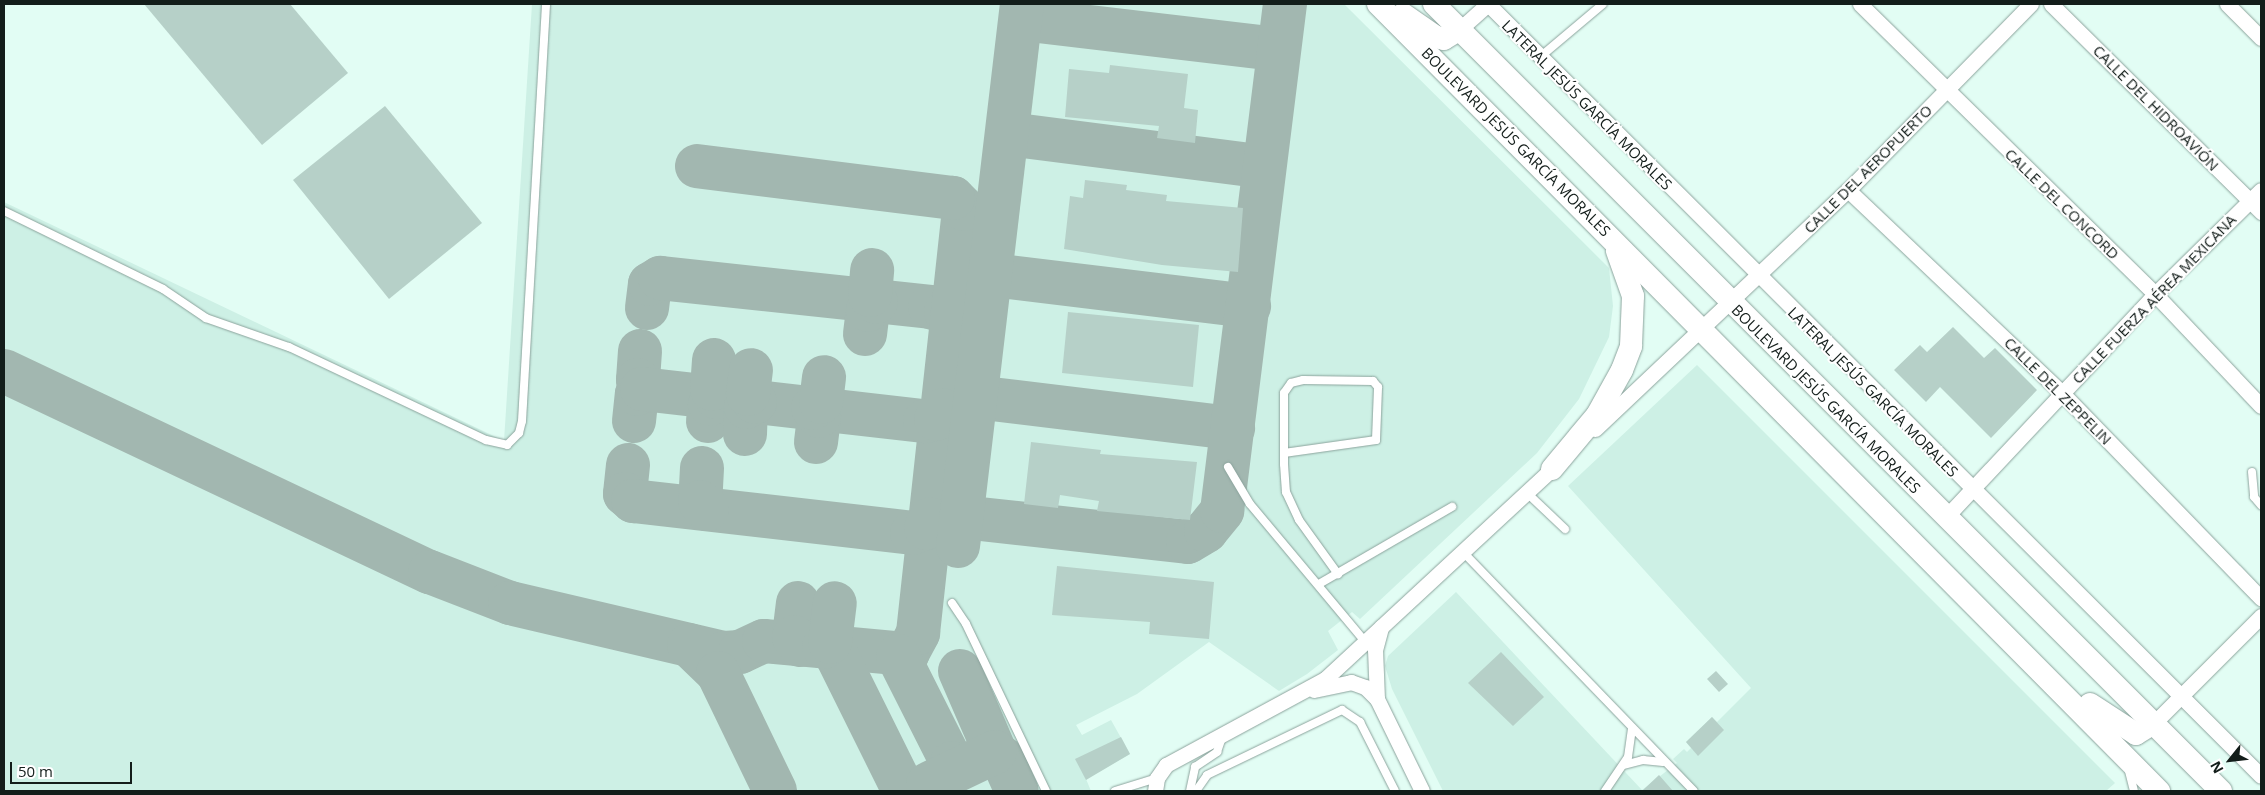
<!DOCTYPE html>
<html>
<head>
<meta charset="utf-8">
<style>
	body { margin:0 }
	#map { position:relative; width:2265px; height:795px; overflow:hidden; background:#e2fdf4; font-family:"Open Sans",sans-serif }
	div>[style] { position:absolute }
	.built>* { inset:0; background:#cdf0e5 }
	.taxiway>* { height:44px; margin:-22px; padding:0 22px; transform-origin:22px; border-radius:22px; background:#a2b7b0 }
	.building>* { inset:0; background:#b6d0c8 }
	.roads { filter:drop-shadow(0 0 1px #8ba39c) drop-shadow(0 0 1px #8ba39c) }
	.lane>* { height:8px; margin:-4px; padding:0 4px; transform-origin:4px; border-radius:4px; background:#fff }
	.street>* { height:15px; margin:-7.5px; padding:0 7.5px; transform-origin:7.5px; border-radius:7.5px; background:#fff }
	.primary>* { height:22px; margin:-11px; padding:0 11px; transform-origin:11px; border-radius:11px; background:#fff }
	span { translate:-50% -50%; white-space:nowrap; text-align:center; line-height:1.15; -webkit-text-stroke:4px #fff; paint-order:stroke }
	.street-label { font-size:15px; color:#131d1a }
	.frame { position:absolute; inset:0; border:5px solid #131d1a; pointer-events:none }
	.north { position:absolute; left:2205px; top:735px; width:50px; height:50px; -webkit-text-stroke:4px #fff; paint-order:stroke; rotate:241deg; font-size:14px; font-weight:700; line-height:20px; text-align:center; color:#131d1a }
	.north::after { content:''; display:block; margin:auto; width:18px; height:22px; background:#131d1a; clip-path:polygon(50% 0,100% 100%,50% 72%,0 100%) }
	.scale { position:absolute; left:10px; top:762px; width:122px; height:22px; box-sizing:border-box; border:2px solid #131d1a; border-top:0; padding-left:6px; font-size:15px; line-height:18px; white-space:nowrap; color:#131d1a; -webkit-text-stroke:4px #fff; paint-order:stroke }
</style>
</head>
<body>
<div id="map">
	<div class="built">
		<div style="clip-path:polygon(532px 4px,1344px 4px,1609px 268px,1613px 306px,1609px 337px,1579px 399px,1537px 453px,1360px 619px,1352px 612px,1328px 631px,1338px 650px,1307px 674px,1279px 691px,1209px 642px,1137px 694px,1076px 725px,1082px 735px,1111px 720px,1130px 754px,1086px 779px,1091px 791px,4px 791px,4px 202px,504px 441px)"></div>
		<div style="clip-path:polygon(1697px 365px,2115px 783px,2106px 791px,1443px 791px,1392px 689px,1385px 666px,1388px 656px,1456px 592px,1642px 790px,1677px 763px,1673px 759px,1684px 749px,1687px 752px,1691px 748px,1686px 742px,1712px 717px,1717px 722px,1751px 688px,1568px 486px)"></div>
	</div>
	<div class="taxiway">
		<div style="left:1021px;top:19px;width:259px;rotate:6.7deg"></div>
		<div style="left:1008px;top:134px;width:258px;rotate:7.3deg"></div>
		<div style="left:992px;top:275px;width:259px;rotate:6.9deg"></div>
		<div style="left:647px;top:308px;width:24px;rotate:-83deg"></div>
		<div style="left:650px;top:284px;width:12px;rotate:-31deg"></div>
		<div style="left:660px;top:278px;width:272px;rotate:6.1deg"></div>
		<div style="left:930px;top:307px;width:17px;rotate:17deg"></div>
		<div style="left:946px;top:312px;width:17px;rotate:65deg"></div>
		<div style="left:865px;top:334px;width:24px;rotate:-83deg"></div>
		<div style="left:868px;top:310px;width:11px;rotate:-45deg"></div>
		<div style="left:876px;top:302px;width:9px;rotate:-131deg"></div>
		<div style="left:870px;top:295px;width:25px;rotate:-85deg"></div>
		<div style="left:640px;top:351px;width:29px;rotate:94deg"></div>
		<div style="left:638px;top:380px;width:10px;rotate:66deg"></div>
		<div style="left:4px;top:371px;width:471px;rotate:25.3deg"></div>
		<div style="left:430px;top:572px;width:86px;rotate:21.2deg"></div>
		<div style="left:510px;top:603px;width:220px;rotate:13.2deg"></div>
		<div style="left:724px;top:653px;width:16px;rotate:-4deg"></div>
		<div style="left:740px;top:652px;width:26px;rotate:-25deg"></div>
		<div style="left:764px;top:641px;width:144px;rotate:5.2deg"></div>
		<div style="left:907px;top:654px;width:24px;rotate:-62deg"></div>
		<div style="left:918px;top:633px;width:426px;rotate:-83.8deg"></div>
		<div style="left:964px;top:209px;width:16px;rotate:-135deg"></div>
		<div style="left:953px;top:198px;width:258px;rotate:-172.9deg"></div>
		<div style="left:975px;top:397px;width:260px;rotate:6.9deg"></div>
		<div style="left:634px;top:421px;width:27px;rotate:-84deg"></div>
		<div style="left:637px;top:394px;width:7px;rotate:-45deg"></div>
		<div style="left:642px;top:389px;width:285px;rotate:6.5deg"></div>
		<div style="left:925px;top:421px;width:11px;rotate:-10deg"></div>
		<div style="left:936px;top:419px;width:11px;rotate:-52deg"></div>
		<div style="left:708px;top:421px;width:17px;rotate:-83deg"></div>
		<div style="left:710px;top:404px;width:9px;rotate:-49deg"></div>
		<div style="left:716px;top:397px;width:9px;rotate:-117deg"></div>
		<div style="left:712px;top:389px;width:29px;rotate:-86deg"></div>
		<div style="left:745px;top:434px;width:27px;rotate:-88deg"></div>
		<div style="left:746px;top:407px;width:10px;rotate:-29deg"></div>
		<div style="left:755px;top:402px;width:11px;rotate:-131deg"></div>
		<div style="left:748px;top:394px;width:24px;rotate:-83deg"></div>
		<div style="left:816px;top:442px;width:26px;rotate:-83deg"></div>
		<div style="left:819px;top:416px;width:10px;rotate:-127deg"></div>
		<div style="left:813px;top:408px;width:10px;rotate:-37deg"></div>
		<div style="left:821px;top:402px;width:25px;rotate:-83deg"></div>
		<div style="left:628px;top:465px;width:29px;rotate:96deg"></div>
		<div style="left:625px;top:494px;width:11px;rotate:41deg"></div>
		<div style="left:633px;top:501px;width:281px;rotate:6.5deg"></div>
		<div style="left:912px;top:533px;width:15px;rotate:-20deg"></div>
		<div style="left:926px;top:528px;width:10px;rotate:-61deg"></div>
		<div style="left:702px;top:468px;width:34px;rotate:93deg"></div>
		<div style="left:700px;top:502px;width:10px;rotate:45deg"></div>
		<div style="left:962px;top:517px;width:227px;rotate:6.3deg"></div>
		<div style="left:1188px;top:542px;width:21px;rotate:-31deg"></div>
		<div style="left:1206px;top:531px;width:26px;rotate:-51deg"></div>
		<div style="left:1222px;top:511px;width:511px;rotate:-82.92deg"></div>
		<div style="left:958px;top:546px;width:546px;rotate:-83.27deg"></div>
		<div style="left:798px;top:603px;width:34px;rotate:97deg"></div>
		<div style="left:794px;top:637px;width:10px;rotate:53deg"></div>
		<div style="left:830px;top:642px;width:166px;rotate:63.6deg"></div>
		<div style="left:689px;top:645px;width:40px;rotate:44deg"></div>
		<div style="left:718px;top:673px;width:131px;rotate:64.2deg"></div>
		<div style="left:824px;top:647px;width:8px;rotate:-40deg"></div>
		<div style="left:830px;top:642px;width:39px;rotate:-83deg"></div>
		<div style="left:898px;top:656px;width:120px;rotate:63.2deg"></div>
		<div style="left:952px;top:763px;width:11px;rotate:105deg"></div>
		<div style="left:960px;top:671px;width:88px;rotate:66.6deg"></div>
		<div style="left:995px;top:752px;width:9px;rotate:41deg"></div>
		<div style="left:1002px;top:758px;width:36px;rotate:66deg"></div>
		<div style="left:928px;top:784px;width:74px;rotate:-25.5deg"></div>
	</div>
	<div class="building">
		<div style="clip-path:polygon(144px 4px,290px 4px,348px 73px,262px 145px)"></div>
		<div style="clip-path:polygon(1110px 65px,1188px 74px,1184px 108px,1198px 110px,1195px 143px,1157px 138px,1159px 126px,1065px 117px,1069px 69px,1109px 73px)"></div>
		<div style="clip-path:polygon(385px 106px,482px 223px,389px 299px,293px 180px)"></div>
		<div style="clip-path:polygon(1085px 180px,1127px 185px,1126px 190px,1167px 195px,1166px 201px,1243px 208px,1238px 272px,1162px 265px,1064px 249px,1070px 196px,1083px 198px)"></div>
		<div style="clip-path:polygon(1068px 312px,1199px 325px,1193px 387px,1062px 373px)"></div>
		<div style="clip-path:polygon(1953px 327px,1984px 358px,1995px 348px,2037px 390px,1991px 438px,1940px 387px,1926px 402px,1894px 370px,1920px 345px,1927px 352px)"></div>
		<div style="clip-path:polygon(1031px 442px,1101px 450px,1100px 454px,1197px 462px,1190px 520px,1097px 511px,1099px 501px,1060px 495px,1058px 508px,1024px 504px)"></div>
		<div style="clip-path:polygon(1057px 566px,1214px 582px,1209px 639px,1149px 634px,1150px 622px,1052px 615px)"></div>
		<div style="clip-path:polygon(1501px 652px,1544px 697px,1513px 726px,1468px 683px)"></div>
		<div style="clip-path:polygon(1716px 671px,1728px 684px,1719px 692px,1707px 679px)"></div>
		<div style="clip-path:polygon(1712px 717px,1724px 730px,1698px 756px,1686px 742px)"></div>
		<div style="clip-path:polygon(1121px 737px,1130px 754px,1086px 780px,1075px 759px)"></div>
		<div style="clip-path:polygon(1659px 775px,1673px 791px,1642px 791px)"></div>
	</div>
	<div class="roads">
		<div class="lane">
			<div style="left:1540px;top:57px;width:82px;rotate:-40.1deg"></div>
			<div style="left:4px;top:211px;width:177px;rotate:26.1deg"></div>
			<div style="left:163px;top:289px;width:52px;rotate:34deg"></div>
			<div style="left:206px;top:318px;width:88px;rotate:19.3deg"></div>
			<div style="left:289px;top:347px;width:218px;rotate:25.3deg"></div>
			<div style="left:486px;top:440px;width:22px;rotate:13deg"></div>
			<div style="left:507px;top:445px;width:17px;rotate:-45deg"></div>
			<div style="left:519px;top:433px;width:12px;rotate:-76deg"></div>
			<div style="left:522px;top:421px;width:418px;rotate:-86.7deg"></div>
			<div style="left:1284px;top:453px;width:93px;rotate:-8deg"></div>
			<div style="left:1376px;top:440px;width:53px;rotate:-87.8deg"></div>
			<div style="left:1378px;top:387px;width:8px;rotate:-130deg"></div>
			<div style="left:1373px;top:381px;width:70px;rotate:-179.2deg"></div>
			<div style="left:1303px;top:380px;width:12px;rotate:166deg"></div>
			<div style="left:1291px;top:383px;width:12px;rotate:125deg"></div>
			<div style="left:1284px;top:393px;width:71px;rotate:90deg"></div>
			<div style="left:1284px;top:464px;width:28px;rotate:86deg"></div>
			<div style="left:1286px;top:492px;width:31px;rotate:65deg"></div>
			<div style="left:1299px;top:520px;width:67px;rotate:54.2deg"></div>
			<div style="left:1228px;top:467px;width:43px;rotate:59.3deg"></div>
			<div style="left:1250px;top:504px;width:182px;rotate:50.1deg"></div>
			<div style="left:2252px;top:472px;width:25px;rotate:85deg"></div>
			<div style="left:2254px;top:497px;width:11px;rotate:49deg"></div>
			<div style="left:1526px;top:492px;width:54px;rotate:43.5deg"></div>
			<div style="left:1463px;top:552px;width:332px;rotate:46deg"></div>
			<div style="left:1319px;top:584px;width:154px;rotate:-30.1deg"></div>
			<div style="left:952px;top:603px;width:25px;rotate:56deg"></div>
			<div style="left:966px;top:624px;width:185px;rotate:64.4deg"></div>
			<div style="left:1624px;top:765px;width:20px;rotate:-15deg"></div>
			<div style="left:1643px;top:760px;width:20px;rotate:6deg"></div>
			<div style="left:2129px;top:771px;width:21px;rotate:76deg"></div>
			<div style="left:1115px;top:791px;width:44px;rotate:-17.2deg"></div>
			<div style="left:1190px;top:791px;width:25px;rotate:-78deg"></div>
			<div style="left:1195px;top:767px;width:27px;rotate:-34deg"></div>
			<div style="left:1217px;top:752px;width:18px;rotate:-71deg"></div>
			<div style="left:1196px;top:791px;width:19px;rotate:-55deg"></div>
			<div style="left:1207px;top:775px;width:150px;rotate:-25.7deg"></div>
			<div style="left:1342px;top:710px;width:22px;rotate:34deg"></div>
			<div style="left:1360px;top:722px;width:77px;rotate:63.1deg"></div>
			<div style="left:1605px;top:791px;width:41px;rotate:-55.9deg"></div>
			<div style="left:1628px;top:757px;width:29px;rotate:-82deg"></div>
		</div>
		<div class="street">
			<div style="left:1488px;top:4px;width:1092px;rotate:44.96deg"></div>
			<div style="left:1860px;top:4px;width:414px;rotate:44.5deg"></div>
			<div style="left:2155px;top:294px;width:154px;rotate:46.6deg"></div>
			<div style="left:2051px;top:4px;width:296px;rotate:44.7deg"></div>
			<div style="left:2227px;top:4px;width:48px;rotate:45deg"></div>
			<div style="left:1460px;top:29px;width:38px;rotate:-42deg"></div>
			<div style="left:1848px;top:190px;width:295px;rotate:43.5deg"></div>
			<div style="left:2062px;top:393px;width:286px;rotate:45.9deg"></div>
			<div style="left:1595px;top:429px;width:348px;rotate:-43.4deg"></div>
			<div style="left:1848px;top:190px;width:261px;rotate:-45.5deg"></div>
			<div style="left:1945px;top:518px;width:307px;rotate:-46.8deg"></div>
			<div style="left:2155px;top:294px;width:148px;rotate:-44.5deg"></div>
			<div style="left:1314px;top:690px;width:38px;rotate:-12deg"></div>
			<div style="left:1351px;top:682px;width:15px;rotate:20deg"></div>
			<div style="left:1365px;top:687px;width:17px;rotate:45deg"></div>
			<div style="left:1377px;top:699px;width:102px;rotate:63.9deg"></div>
			<div style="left:1377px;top:699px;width:49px;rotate:-92.3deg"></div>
			<div style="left:1375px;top:650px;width:24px;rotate:-75deg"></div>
			<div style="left:2155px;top:722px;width:150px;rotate:-45deg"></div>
			<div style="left:1155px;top:791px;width:13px;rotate:-81deg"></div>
			<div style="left:1157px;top:778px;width:16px;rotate:-55deg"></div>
			<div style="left:1166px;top:765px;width:181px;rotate:-28.4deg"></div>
			<div style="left:1325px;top:679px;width:318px;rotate:-42.8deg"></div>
		</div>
		<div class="primary">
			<div style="left:1378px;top:4px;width:1109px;rotate:45.22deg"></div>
			<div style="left:1434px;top:4px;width:1113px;rotate:45deg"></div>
			<div style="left:1403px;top:14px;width:40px;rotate:34.9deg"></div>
			<div style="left:1436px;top:37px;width:8px;rotate:14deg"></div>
			<div style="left:1444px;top:39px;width:19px;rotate:-32deg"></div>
			<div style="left:1552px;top:469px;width:70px;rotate:-50.2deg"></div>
			<div style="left:1597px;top:415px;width:51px;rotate:-60.9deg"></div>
			<div style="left:1622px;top:370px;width:26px;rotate:-69deg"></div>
			<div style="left:1631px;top:346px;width:50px;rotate:-87.7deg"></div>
			<div style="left:1633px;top:296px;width:48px;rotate:-109.6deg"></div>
			<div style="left:2090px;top:704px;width:55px;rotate:33.1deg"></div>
			<div style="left:2136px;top:734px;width:22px;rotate:-32deg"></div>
		</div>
	</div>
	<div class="street-label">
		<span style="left:1587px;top:105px;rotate:45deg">LATERAL JESÚS GARCÍA MORALES</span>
		<span style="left:2156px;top:108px;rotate:45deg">CALLE DEL HIDROAVIÓN</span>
		<span style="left:1516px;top:142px;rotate:45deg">BOULEVARD JESÚS GARCÍA MORALES</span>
		<span style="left:1868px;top:169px;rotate:-45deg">CALLE DEL AEROPUERTO</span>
		<span style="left:2062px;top:204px;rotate:44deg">CALLE DEL CONCORD</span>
		<span style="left:2154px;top:299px;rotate:-46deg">CALLE FUERZA AÉREA MEXICANA</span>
		<span style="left:2058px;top:391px;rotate:45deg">CALLE DEL ZEPPELIN</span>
		<span style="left:1873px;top:392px;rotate:45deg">LATERAL JESÚS GARCÍA MORALES</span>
		<span style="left:1826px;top:399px;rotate:45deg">BOULEVARD JESÚS GARCÍA MORALES</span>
	</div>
	<div class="frame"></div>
	<div class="north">N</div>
	<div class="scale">50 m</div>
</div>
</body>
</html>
